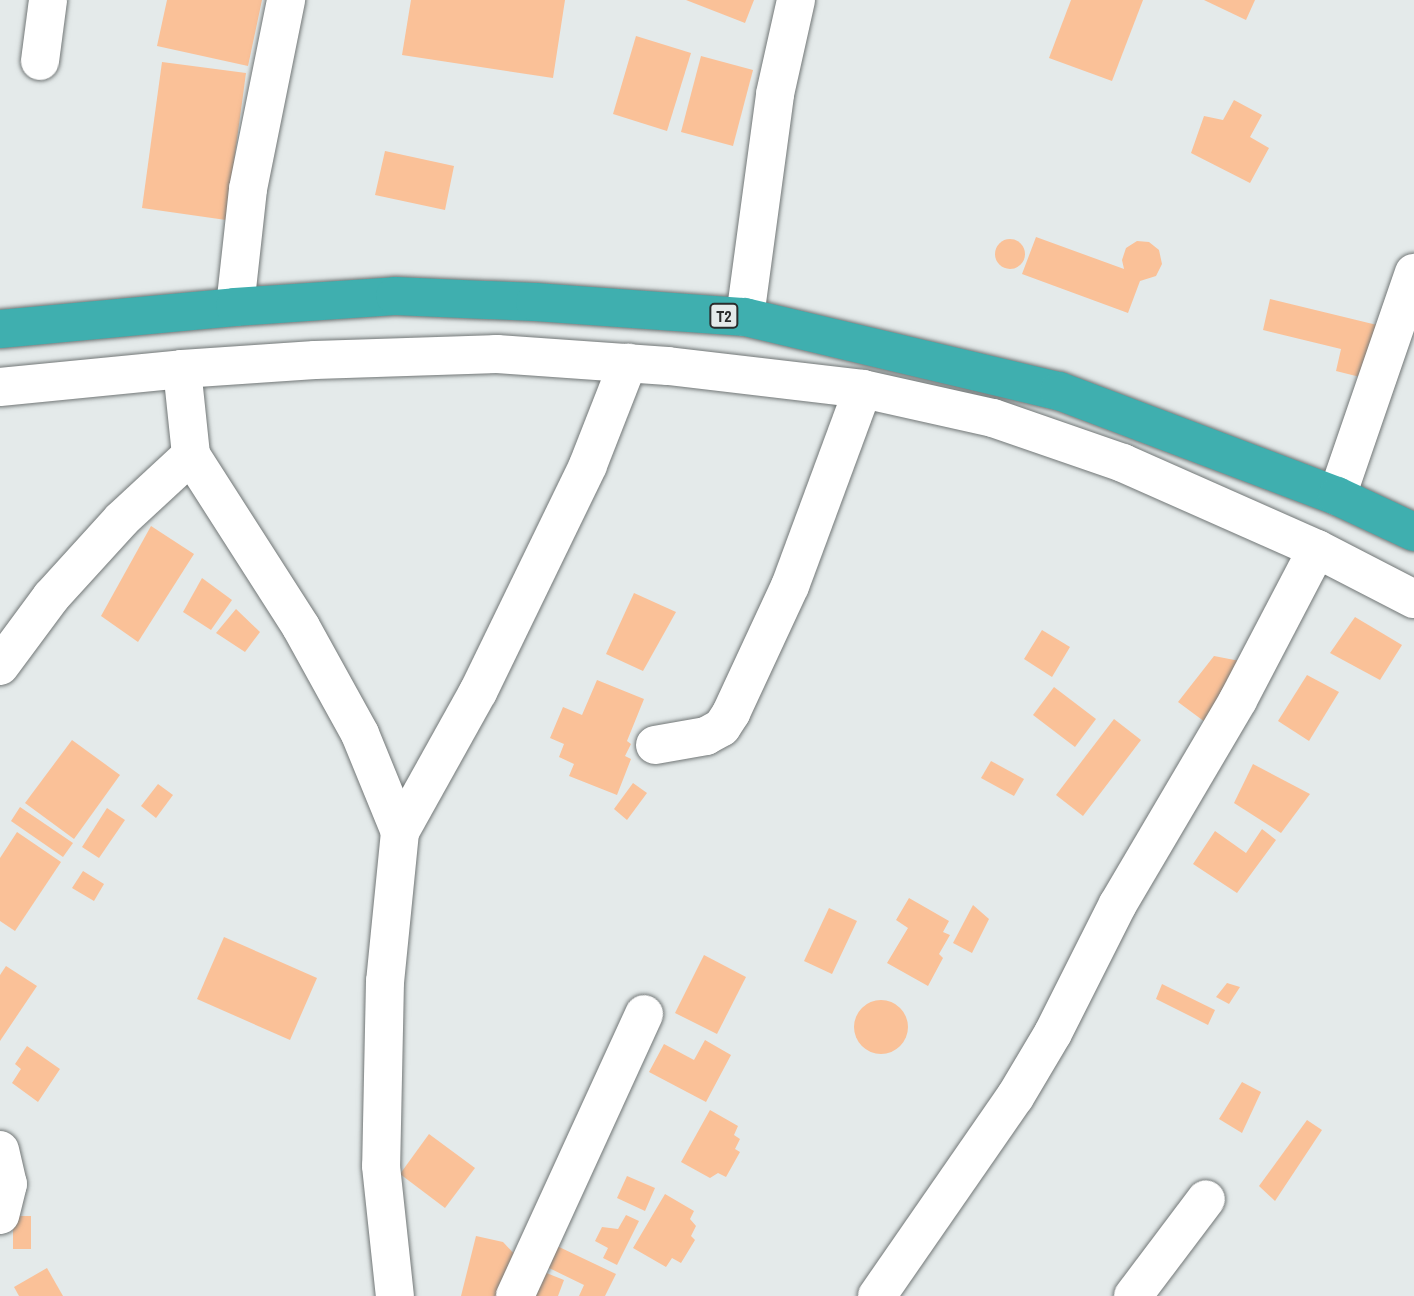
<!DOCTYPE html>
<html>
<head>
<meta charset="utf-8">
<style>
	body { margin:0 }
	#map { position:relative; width:1414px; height:1296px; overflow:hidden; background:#e4eaea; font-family:"Archivo Narrow",sans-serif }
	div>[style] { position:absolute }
	.building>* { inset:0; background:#fac198 }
	.round { border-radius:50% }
	.roads { filter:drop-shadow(0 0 2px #727777) drop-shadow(0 0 2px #727777) }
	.minor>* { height:38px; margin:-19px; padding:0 19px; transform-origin:19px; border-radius:19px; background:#fff }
	.highway>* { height:38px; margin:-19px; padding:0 19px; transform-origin:19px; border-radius:19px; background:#3fafaf }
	span { translate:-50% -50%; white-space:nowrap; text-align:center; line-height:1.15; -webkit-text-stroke:6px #e4eaea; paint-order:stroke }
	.shield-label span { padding:2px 5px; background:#e4eaea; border:2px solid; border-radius:5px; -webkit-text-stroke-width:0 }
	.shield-label { font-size:16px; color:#2a2c2c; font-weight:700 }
</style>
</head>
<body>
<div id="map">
	<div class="building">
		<div style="clip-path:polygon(167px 0,262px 0,248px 66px,157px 46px)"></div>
		<div style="clip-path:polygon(411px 0,565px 0,553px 78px,402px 55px)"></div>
		<div style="clip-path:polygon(686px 0,754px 0,745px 23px)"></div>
		<div style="clip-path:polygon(1071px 0,1143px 0,1112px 81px,1049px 58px)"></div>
		<div style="clip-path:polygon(1204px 0,1255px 0,1246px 20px)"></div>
		<div style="clip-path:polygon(636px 36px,691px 53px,667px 131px,613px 114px)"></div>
		<div style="clip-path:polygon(701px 56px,753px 70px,733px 146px,681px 132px)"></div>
		<div style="clip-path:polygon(162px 62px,246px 73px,226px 220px,142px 208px)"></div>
		<div style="clip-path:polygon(1234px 100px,1262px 115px,1250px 137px,1269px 148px,1250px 183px,1191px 153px,1204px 116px,1223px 120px)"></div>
		<div style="clip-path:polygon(385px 151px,454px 166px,445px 210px,375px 195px)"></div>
		<div style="clip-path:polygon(1036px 237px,1124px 269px,1122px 260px,1126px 248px,1137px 241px,1149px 242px,1159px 250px,1162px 264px,1156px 276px,1140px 281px,1128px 313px,1022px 274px)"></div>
		<div class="round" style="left:995px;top:239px;width:30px;height:30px"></div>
		<div style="clip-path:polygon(1270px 299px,1377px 325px,1364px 378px,1336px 371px,1341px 349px,1263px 330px)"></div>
		<div style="clip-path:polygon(151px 526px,194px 554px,138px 642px,101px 616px)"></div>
		<div style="clip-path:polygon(202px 578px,232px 600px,211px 630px,183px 612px)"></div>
		<div style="clip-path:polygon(634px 593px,676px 612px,643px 671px,606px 654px)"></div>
		<div style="clip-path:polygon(236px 609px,260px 632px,245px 652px,216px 633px)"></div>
		<div style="clip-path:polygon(1355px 617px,1402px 645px,1380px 680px,1330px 653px)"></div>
		<div style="clip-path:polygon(1042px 630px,1070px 647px,1052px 677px,1024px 659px)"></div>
		<div style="clip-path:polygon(1214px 656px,1250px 663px,1205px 722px,1178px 702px)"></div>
		<div style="clip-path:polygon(1307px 675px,1339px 692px,1309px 741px,1278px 721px)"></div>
		<div style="clip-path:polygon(597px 680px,644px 699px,627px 741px,631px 744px,625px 756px,631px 759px,617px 795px,569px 776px,574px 764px,559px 757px,564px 744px,550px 738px,563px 707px,582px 715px)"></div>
		<div style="clip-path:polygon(1054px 687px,1096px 719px,1075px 747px,1033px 715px)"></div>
		<div style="clip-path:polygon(1114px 719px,1141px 740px,1083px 816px,1056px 795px)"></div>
		<div style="clip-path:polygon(72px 740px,120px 775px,74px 839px,25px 803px)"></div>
		<div style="clip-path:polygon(991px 761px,1024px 779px,1014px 796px,981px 778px)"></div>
		<div style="clip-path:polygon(1253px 764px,1310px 794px,1281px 833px,1234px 803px)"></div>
		<div style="clip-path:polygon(633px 783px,647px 793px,627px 820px,614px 809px)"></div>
		<div style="clip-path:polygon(158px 784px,173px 795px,156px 818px,141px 806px)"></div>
		<div style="clip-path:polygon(20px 807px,73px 843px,63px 857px,11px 821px)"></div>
		<div style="clip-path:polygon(107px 808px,125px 820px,99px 858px,82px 847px)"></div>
		<div style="clip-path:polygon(1262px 829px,1276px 840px,1237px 893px,1193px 864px,1215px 831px,1246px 853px)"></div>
		<div style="clip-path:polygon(17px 832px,61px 862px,15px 931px,0 921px,0 858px)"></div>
		<div style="clip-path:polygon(83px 871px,104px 884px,94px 901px,72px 888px)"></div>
		<div style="clip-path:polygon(909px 898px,949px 921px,943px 932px,950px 935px,939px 954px,943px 958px,928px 986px,887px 963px,908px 928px,896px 920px)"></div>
		<div style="clip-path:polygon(973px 905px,989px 919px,972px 953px,953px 943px)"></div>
		<div style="clip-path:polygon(829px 908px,857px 921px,832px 974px,804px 961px)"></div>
		<div style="clip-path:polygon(224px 937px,317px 978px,290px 1040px,197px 999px)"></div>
		<div style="clip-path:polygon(704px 955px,746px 977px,717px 1034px,675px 1013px)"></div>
		<div style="clip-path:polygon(6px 966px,37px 986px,0 1041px,0 975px)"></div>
		<div style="clip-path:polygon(1227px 983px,1240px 987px,1229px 1004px,1216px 997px)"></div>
		<div style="clip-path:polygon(1162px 984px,1215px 1010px,1208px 1025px,1156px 999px)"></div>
		<div class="round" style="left:854px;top:1000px;width:54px;height:54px"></div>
		<div style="clip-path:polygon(705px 1040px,731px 1055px,706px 1102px,649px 1072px,664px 1044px,694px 1060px)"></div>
		<div style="clip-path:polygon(27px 1046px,60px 1069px,38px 1102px,12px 1083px,21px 1069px,15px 1064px)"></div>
		<div style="clip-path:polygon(1242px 1082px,1261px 1092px,1242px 1133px,1219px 1119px)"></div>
		<div style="clip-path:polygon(710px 1110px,738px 1126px,734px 1135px,740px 1139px,735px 1149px,740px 1152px,726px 1177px,718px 1173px,710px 1178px,681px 1162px)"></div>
		<div style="clip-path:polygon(1307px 1120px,1322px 1130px,1275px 1201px,1259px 1186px)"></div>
		<div style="clip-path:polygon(429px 1134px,475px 1168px,445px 1208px,400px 1174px)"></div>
		<div style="clip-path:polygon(627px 1176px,655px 1188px,645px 1211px,617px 1198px)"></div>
		<div style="clip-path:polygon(665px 1194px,694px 1211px,690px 1219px,696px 1226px,691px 1236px,695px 1240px,681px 1263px,672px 1258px,666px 1267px,633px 1248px)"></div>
		<div style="clip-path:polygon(626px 1215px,639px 1221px,617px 1265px,603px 1258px,608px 1248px,595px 1241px,602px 1227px,618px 1229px)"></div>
		<div style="clip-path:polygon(13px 1216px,31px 1216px,31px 1249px,13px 1249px)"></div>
		<div style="clip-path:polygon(476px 1236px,503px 1242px,520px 1260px,506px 1296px,461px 1296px)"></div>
		<div style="clip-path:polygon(557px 1246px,616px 1274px,605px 1296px,579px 1296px,584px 1285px,547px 1267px)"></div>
		<div style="clip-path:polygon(47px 1268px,63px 1296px,19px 1296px,14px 1287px)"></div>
		<div style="clip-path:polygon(544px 1272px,564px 1280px,558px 1296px,536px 1296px)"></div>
	</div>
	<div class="roads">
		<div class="minor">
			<div style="left:40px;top:61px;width:62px;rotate:-82.5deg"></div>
			<div style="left:235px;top:307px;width:119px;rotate:-83.7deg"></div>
			<div style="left:248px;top:189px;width:193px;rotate:-78.6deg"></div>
			<div style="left:745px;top:317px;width:225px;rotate:-82.3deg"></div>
			<div style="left:775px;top:94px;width:96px;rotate:-77.4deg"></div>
			<div style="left:182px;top:369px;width:86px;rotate:84deg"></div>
			<div style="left:191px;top:455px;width:204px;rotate:57.4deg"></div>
			<div style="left:301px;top:627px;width:122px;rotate:61.1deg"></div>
			<div style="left:360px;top:734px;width:106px;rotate:67.8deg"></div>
			<div style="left:400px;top:832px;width:150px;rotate:95.7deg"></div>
			<div style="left:385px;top:981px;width:185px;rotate:91.2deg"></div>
			<div style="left:381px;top:1166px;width:131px;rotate:83.9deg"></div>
			<div style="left:0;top:387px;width:183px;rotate:-5.6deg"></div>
			<div style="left:182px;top:369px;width:133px;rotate:-3.9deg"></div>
			<div style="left:315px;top:360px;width:182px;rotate:-1.9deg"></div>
			<div style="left:497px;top:354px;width:171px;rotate:4deg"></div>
			<div style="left:668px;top:366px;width:196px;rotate:6.7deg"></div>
			<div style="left:863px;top:389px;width:133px;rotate:12.6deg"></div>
			<div style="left:993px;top:418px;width:138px;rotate:19.1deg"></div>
			<div style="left:1123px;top:463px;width:212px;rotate:23.9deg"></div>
			<div style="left:1317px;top:549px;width:109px;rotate:27.3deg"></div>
			<div style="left:1337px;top:496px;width:236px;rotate:-71deg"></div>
			<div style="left:0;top:666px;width:86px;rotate:-53.5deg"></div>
			<div style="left:51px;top:597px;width:105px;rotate:-47.7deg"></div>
			<div style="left:122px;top:519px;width:94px;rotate:-42.8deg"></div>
			<div style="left:655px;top:745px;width:52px;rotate:-10deg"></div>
			<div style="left:706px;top:736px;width:18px;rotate:-29deg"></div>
			<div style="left:722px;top:727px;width:17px;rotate:-57deg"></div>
			<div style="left:731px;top:713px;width:140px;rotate:-65.1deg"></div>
			<div style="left:790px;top:586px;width:210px;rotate:-69.7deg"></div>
			<div style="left:400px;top:832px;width:160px;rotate:-60.9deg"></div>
			<div style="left:478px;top:692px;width:252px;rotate:-64.1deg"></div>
			<div style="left:588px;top:465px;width:110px;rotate:-68.6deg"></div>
			<div style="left:0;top:1150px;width:35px;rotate:77deg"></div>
			<div style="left:8px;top:1184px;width:32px;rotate:104deg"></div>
			<div style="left:515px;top:1296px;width:310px;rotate:-65.4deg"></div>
			<div style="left:877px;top:1296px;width:242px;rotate:-55.3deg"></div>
			<div style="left:1015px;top:1097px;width:74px;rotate:-59.3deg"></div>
			<div style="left:1053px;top:1033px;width:144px;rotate:-63.3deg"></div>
			<div style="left:1118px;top:904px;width:237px;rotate:-59.5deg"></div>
			<div style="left:1238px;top:700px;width:170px;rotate:-62.4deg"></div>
			<div style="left:1133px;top:1296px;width:121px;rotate:-53deg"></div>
		</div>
		<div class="highway">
			<div style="left:0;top:329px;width:236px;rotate:-5.3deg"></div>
			<div style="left:235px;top:307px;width:160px;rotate:-3.9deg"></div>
			<div style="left:395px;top:296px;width:140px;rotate:2.5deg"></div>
			<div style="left:535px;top:302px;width:211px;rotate:4.1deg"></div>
			<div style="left:745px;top:317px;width:323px;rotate:13.3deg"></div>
			<div style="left:1059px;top:391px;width:297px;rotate:20.7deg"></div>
			<div style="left:1337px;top:496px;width:85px;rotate:25.1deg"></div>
		</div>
	</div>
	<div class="shield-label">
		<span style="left:724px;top:316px">T2</span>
	</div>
</div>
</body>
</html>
